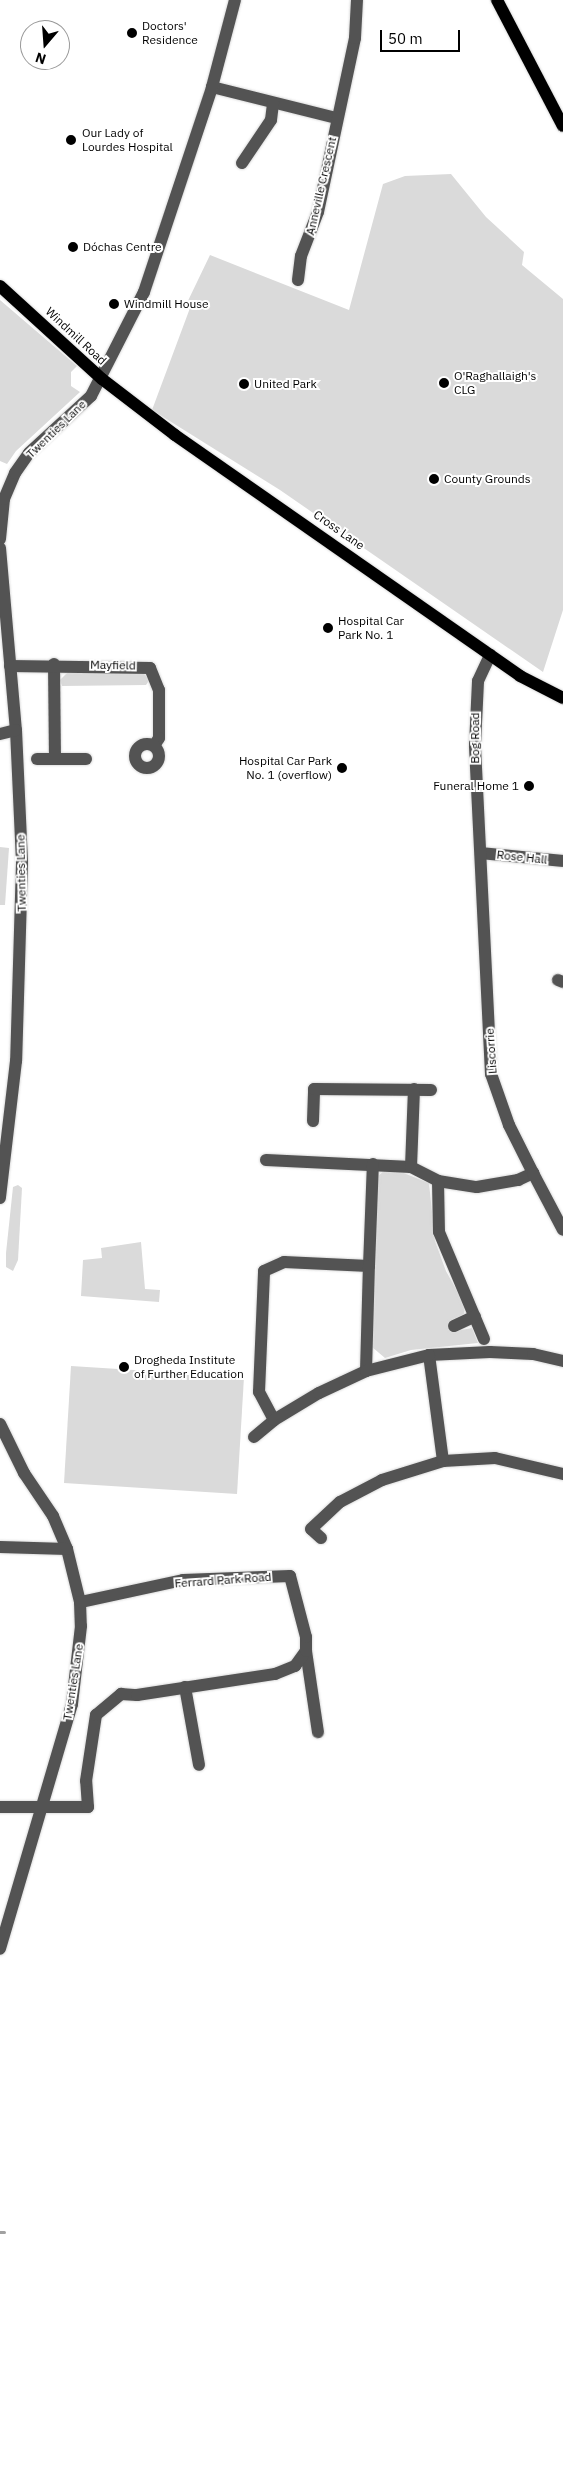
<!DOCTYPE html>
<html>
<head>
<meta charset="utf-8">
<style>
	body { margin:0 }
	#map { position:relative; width:563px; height:2471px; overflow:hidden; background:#fff; font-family:"IBM Plex Sans",sans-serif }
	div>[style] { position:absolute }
	.green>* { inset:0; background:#dadada }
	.stream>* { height:3px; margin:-1.5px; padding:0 1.5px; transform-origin:1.5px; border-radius:1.5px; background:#a1a1a1 }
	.roads { filter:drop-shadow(0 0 1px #dbdbdb) drop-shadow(0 0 1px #dbdbdb) }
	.minor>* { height:12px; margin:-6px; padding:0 6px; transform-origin:6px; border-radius:6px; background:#535353 }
	.minor>.ring { margin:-6px; padding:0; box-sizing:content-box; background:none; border:12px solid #535353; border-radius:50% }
	.major>* { height:12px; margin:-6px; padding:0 6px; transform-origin:6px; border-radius:6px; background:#000 }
	.dots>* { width:14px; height:14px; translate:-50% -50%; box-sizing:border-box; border:2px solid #fff; border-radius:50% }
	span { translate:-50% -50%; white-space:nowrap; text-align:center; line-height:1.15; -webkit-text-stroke:4px #fff; paint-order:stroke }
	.poi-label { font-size:12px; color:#000 }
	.left { translate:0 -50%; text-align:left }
	.right { translate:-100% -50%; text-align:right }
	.street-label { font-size:12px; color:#000 }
	.north { position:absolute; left:20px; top:20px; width:50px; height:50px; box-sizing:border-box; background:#fff; border:1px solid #999; border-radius:50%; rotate:198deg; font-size:14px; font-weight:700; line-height:20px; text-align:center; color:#000 }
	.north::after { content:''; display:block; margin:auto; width:18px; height:22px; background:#000; clip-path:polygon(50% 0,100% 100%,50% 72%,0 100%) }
	.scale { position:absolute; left:380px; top:30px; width:80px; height:22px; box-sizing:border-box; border:2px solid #000; border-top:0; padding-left:6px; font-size:15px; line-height:18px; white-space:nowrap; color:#000; -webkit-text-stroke:4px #fff; paint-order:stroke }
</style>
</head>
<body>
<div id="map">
	<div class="green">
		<div style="clip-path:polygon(451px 174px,486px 217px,524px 252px,522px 265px,563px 299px,563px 610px,543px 672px,280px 490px,152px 410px,190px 308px,185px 307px,210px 255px,349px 310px,383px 184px,405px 176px)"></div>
		<div style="clip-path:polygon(0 300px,77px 366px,71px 372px,71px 386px,80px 392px,16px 451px,7px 464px,0 461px)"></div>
		<div style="clip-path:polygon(141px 672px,150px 679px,146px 685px,62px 686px,60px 680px,67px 673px)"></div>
		<div style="clip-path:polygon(0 847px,9px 848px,5px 905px,0 905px)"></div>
		<div style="clip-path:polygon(384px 1171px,401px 1172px,429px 1183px,435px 1241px,446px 1271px,465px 1305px,464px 1314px,451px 1321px,455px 1331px,472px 1328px,478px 1343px,411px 1350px,385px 1358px,372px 1347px,377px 1177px)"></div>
		<div style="clip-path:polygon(18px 1185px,22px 1188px,18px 1260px,13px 1271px,6px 1267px,6px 1253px,13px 1187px)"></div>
		<div style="clip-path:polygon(141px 1242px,145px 1289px,160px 1290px,159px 1302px,81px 1296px,83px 1260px,102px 1258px,101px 1248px)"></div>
		<div style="clip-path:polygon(71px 1366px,244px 1377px,237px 1494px,64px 1483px)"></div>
	</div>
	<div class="stream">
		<div style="left:0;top:2232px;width:4px"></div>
	</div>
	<div class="roads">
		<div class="minor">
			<div style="left:212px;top:87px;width:128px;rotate:14deg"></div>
			<div style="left:242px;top:163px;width:52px;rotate:-56deg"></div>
			<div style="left:271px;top:120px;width:17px;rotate:-83deg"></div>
			<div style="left:298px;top:280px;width:24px;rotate:-83deg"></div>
			<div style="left:301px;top:256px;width:47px;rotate:-68.9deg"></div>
			<div style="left:318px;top:212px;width:178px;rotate:-78deg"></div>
			<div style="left:355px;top:38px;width:38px;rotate:-87deg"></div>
			<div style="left:0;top:539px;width:40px;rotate:-84.3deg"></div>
			<div style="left:4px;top:499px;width:28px;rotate:-67deg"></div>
			<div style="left:15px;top:473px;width:24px;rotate:-55deg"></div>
			<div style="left:29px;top:453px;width:84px;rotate:-42.6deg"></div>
			<div style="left:91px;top:396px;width:117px;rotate:-63deg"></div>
			<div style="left:144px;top:292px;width:216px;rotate:-71.6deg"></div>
			<div style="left:212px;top:87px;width:90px;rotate:-75.2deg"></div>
			<div style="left:0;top:548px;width:183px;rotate:85deg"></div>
			<div style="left:16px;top:730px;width:133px;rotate:87.4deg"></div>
			<div style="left:22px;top:863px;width:198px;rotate:91.7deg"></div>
			<div style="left:16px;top:1061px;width:138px;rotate:96.7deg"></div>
			<div style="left:54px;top:664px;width:95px;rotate:89.4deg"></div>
			<div style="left:10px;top:666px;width:140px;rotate:0.8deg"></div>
			<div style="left:150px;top:668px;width:24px;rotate:68deg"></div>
			<div style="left:159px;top:690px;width:48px;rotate:90deg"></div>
			<div style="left:159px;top:738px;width:9px;rotate:122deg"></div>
			<div style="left:0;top:734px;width:16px;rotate:-14deg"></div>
			<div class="ring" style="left:135px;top:744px;width:12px;height:12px"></div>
			<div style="left:37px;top:759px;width:49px"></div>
			<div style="left:481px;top:853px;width:82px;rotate:5.6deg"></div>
			<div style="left:558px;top:980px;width:5px;rotate:22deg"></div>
			<div style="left:313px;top:1121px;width:32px;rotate:-88deg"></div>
			<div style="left:314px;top:1089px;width:117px;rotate:0.5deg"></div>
			<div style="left:266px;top:1160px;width:145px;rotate:2.8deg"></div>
			<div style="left:411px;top:1167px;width:30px;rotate:27deg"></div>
			<div style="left:438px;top:1181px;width:39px;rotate:9deg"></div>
			<div style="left:477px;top:1187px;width:42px;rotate:-9.7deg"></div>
			<div style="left:518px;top:1180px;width:17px;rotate:-25deg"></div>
			<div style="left:533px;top:1173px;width:54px;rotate:-116.6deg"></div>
			<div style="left:509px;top:1125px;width:54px;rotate:-109.4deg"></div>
			<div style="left:491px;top:1074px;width:329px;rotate:-92.8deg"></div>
			<div style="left:475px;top:745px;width:64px;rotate:-87.3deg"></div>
			<div style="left:478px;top:681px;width:29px;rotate:-65deg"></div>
			<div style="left:411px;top:1167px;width:78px;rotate:-87.8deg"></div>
			<div style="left:533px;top:1173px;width:64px;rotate:62.2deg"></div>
			<div style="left:438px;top:1181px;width:51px;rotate:88.9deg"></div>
			<div style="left:439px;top:1232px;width:116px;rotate:67.2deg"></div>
			<div style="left:454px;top:1326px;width:23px;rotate:-25deg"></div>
			<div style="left:429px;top:1355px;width:61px;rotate:-2.8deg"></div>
			<div style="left:490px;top:1352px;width:43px;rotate:2.7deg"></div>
			<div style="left:533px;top:1354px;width:31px;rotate:13deg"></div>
			<div style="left:274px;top:1420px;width:32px;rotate:-118deg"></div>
			<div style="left:259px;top:1392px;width:121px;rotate:-87.6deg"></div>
			<div style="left:264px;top:1271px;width:22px;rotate:-24deg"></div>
			<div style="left:284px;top:1262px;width:85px;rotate:2.7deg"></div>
			<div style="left:369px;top:1266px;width:102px;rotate:-87.8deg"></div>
			<div style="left:0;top:1424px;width:55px;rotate:63.9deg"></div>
			<div style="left:24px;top:1473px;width:52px;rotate:56deg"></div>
			<div style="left:53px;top:1516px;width:36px;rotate:67deg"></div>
			<div style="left:67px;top:1549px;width:55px;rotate:76.2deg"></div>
			<div style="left:80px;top:1602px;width:24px;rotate:88deg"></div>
			<div style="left:81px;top:1626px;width:79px;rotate:96.6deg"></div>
			<div style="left:72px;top:1704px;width:255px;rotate:106.4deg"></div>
			<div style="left:254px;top:1437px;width:26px;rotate:-40deg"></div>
			<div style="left:274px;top:1420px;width:52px;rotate:-31deg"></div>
			<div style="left:319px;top:1393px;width:52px;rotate:-25.1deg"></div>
			<div style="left:366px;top:1371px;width:105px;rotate:-88.4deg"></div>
			<div style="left:443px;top:1461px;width:52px;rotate:-3.3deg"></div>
			<div style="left:495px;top:1458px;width:70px;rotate:13.2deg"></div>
			<div style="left:321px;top:1538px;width:13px;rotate:-138deg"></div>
			<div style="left:311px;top:1529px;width:40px;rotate:-43deg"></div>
			<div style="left:340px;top:1502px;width:47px;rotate:-27.6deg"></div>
			<div style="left:382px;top:1480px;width:64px;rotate:-17.3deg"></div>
			<div style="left:443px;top:1461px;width:107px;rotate:-97.5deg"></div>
			<div style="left:429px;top:1355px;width:65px;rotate:165.7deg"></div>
			<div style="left:0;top:1547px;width:67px;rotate:1.7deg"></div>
			<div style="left:306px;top:1651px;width:82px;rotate:81.6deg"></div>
			<div style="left:185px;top:1687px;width:79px;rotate:79.8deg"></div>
			<div style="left:0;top:1807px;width:88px"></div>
			<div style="left:88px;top:1807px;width:26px;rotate:-94deg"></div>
			<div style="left:86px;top:1781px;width:67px;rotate:-81.4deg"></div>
			<div style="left:96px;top:1715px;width:33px;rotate:-40deg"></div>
			<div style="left:121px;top:1694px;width:16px;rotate:4deg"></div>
			<div style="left:137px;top:1695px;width:140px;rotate:-8.7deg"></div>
			<div style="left:275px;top:1674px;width:22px;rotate:-22deg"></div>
			<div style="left:295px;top:1666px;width:19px;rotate:-54deg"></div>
			<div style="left:306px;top:1651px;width:14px;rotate:-90deg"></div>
			<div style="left:306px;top:1637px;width:63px;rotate:-104.7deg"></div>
			<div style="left:290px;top:1576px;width:107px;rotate:177.9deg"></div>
			<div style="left:183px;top:1580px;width:105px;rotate:167.9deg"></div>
		</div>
		<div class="major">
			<div style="left:497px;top:0;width:142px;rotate:62.4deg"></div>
			<div style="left:0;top:286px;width:138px;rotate:42.4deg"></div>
			<div style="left:102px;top:379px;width:92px;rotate:37.5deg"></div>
			<div style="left:175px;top:435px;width:421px;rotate:34.9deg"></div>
			<div style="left:520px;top:676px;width:48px;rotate:27.1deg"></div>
		</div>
	</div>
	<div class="dots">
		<div style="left:132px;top:33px;background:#000"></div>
		<div style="left:71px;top:140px;background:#000"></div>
		<div style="left:73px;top:247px;background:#000"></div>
		<div style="left:114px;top:304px;background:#000"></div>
		<div style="left:444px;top:383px;background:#000"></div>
		<div style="left:244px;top:384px;background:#000"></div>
		<div style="left:434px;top:479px;background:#000"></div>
		<div style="left:328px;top:628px;background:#000"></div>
		<div style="left:342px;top:768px;background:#000"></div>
		<div style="left:529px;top:786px;background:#000"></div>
		<div style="left:124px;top:1367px;background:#000"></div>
	</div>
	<div class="poi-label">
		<span class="left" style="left:142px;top:33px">Doctors'<br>Residence</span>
		<span class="left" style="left:82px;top:140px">Our Lady of<br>Lourdes Hospital</span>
		<span class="left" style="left:83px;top:247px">Dóchas Centre</span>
		<span class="left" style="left:124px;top:304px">Windmill House</span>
		<span class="left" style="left:454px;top:383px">O'Raghallaigh's<br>CLG</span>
		<span class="left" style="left:254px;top:384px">United Park</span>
		<span class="left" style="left:444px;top:479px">County Grounds</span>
		<span class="left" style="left:338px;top:628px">Hospital Car<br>Park No. 1</span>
		<span class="right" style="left:332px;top:768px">Hospital Car Park<br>No. 1 (overflow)</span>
		<span class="right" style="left:519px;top:786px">Funeral Home 1</span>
		<span class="left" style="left:134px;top:1367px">Drogheda Institute<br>of Further Education</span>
	</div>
	<div class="street-label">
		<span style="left:321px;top:186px;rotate:-77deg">Anneville Crescent</span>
		<span style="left:76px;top:336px;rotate:43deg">Windmill Road</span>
		<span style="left:56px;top:429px;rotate:-44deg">Twenties Lane</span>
		<span style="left:339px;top:530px;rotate:35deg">Cross Lane</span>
		<span style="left:113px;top:665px;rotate:1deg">Mayfield</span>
		<span style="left:475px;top:738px;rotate:-90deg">Bog Road</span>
		<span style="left:522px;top:857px;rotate:6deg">Rose Hall</span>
		<span style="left:21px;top:873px;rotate:-91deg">Twenties Lane</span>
		<span style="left:491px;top:1051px;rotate:-94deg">Liscorrie</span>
		<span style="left:223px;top:1580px;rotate:-4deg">Ferrard Park Road</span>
		<span style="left:73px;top:1682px;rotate:-81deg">Twenties Lane</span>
	</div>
	<div class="north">N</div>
	<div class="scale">50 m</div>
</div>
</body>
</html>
